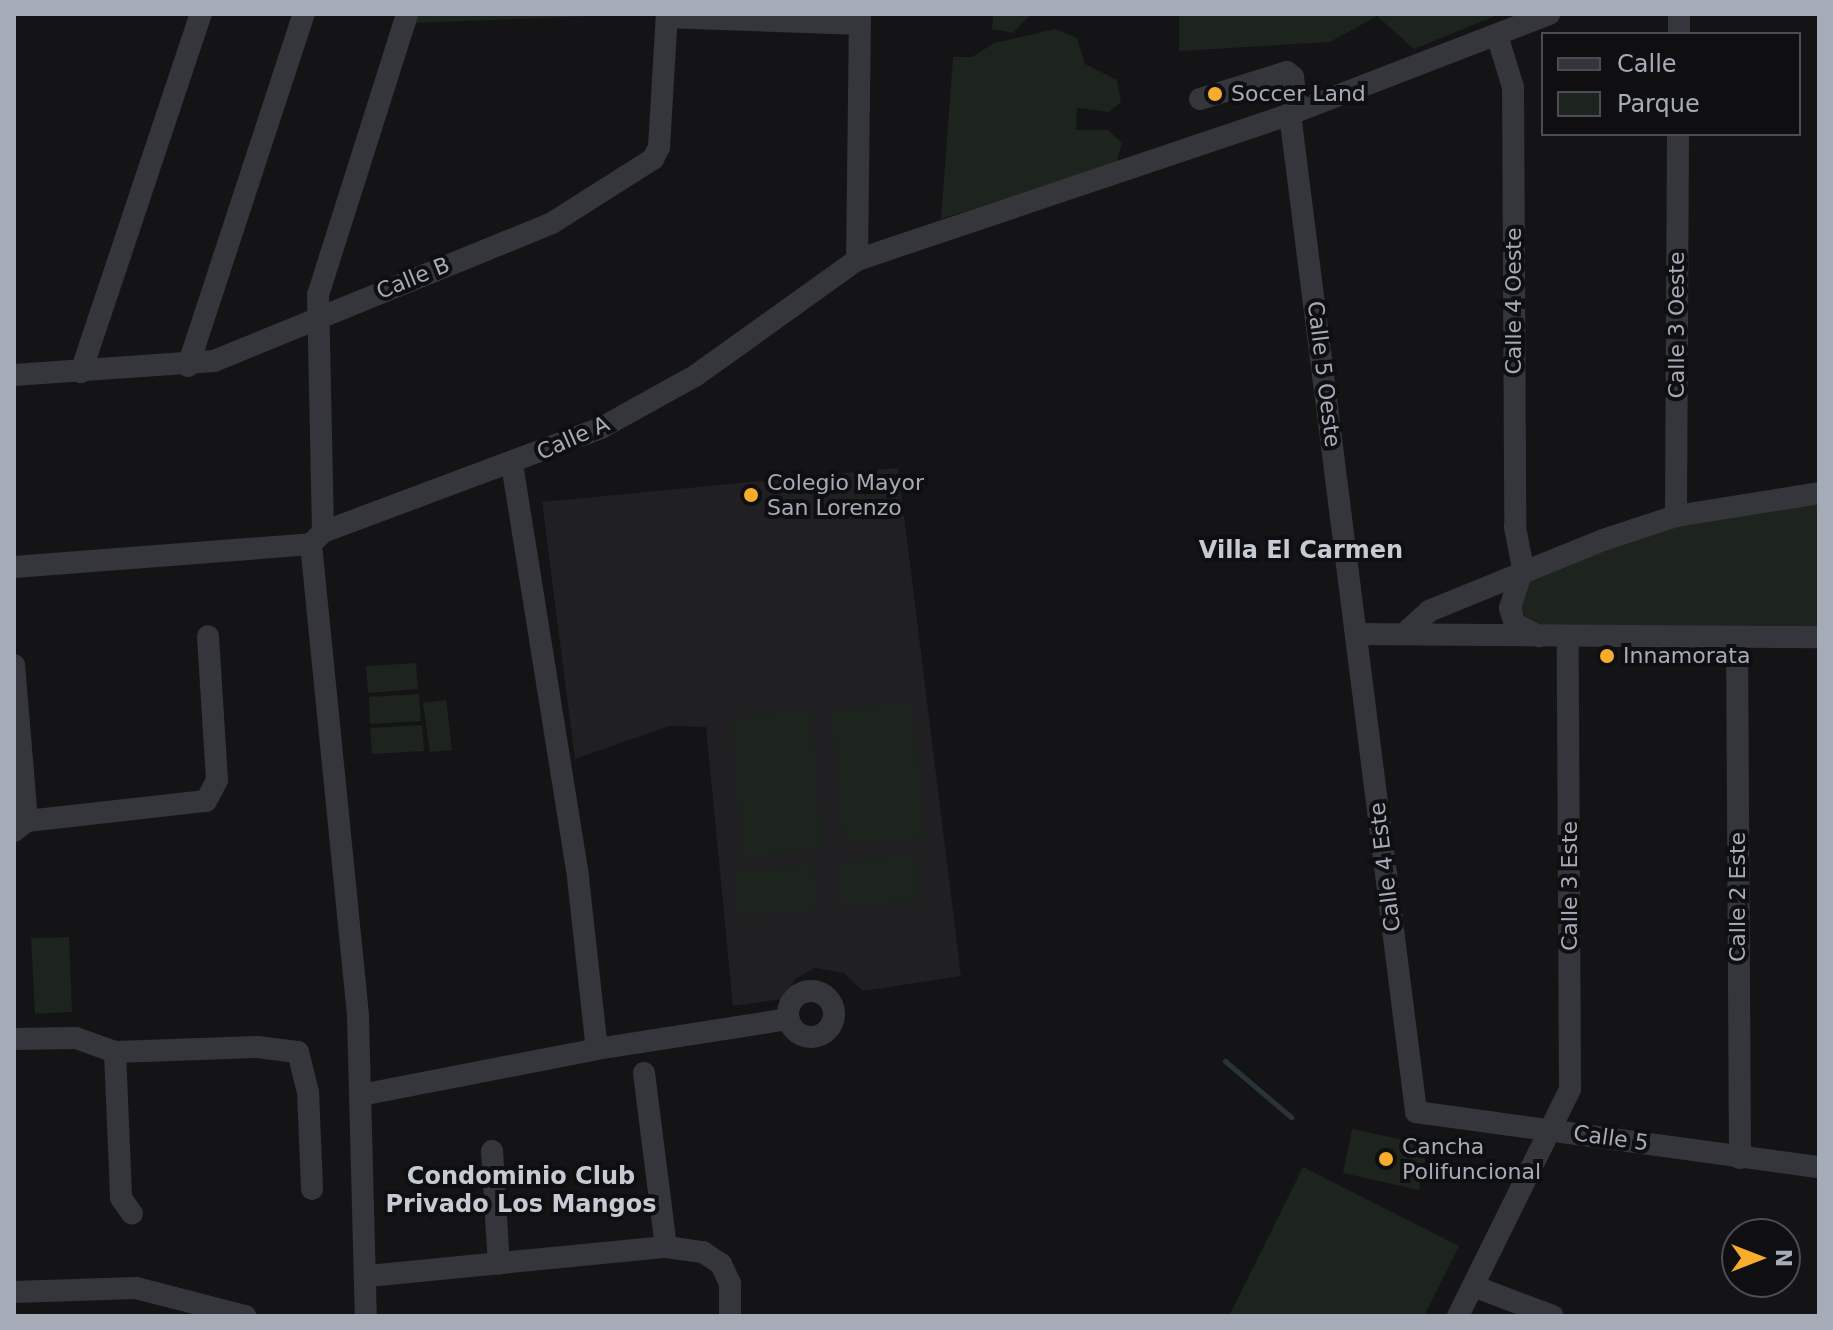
<!DOCTYPE html>
<html>
<head>
<meta charset="utf-8">
<style>
	body { margin:0 }
	#map { position:relative; width:1833px; height:1330px; overflow:hidden; background:#141416; font-family:"DejaVu Sans",sans-serif }
	div>[style] { position:absolute }
	.built>* { inset:0; background:#202023 }
	.green>* { inset:0; background:#1c241d }
	.stream>* { height:5px; margin:-2.5px; padding:0 2.5px; transform-origin:2.5px; border-radius:2.5px; background:#2a333a }
	.minor>* { height:22px; margin:-11px; padding:0 11px; transform-origin:11px; border-radius:11px; background:#35363b }
	.minor>.ring { margin:-11px; padding:0; box-sizing:content-box; background:none; border:22px solid #35363b; border-radius:50% }
	.dots>* { width:22px; height:22px; translate:-50% -50%; box-sizing:border-box; border:4px solid #0f0f11; border-radius:50% }
	span { translate:-50% -50%; white-space:nowrap; text-align:center; line-height:1.15; -webkit-text-stroke:8px #0f0f11; paint-order:stroke }
	.poi-label { font-size:22px; color:#a5abb7 }
	.left { translate:0 -50%; text-align:left }
	.street-label { font-size:22px; color:#a5abb7 }
	.neighbourhood-label { font-size:24px; color:#c6cad2; font-weight:700 }
	.frame { position:absolute; inset:0; border:16px solid #a5abb7; pointer-events:none }
	.legend { position:absolute; left:1541px; top:32px; width:260px; height:104px; box-sizing:border-box; background:#0f0f11; border:2px solid #4b4d53; margin:0; padding:10px 14px; list-style:none; font-size:24px; color:#a5abb7 }
	.legend li { display:flex; align-items:center; gap:16px; height:40px }
	.legend b { width:40px; border:2px solid #4b4d53 }
	.north { position:absolute; left:1721px; top:1218px; width:80px; height:80px; box-sizing:border-box; background:#0f0f11; border:2px solid #4b4d53; border-radius:50%; rotate:90deg; font-size:22px; font-weight:700; line-height:32px; text-align:center; color:#a5abb7 }
	.north::after { content:''; display:block; margin:auto; width:28px; height:36px; background:#f7ad2b; clip-path:polygon(50% 0,100% 100%,50% 72%,0 100%) }
</style>
</head>
<body>
<div id="map">
	<div class="built">
		<div style="clip-path:polygon(898px 468px,961px 976px,863px 991px,844px 973px,815px 968px,796px 978px,782px 999px,733px 1006px,706px 727px,669px 726px,575px 759px,542px 502px)"></div>
	</div>
	<div class="green">
		<div style="clip-path:polygon(415px 14px,645px 14px,412px 23px)"></div>
		<div style="clip-path:polygon(993px 14px,1031px 14px,1013px 33px,992px 29px)"></div>
		<div style="clip-path:polygon(1179px 14px,1500px 14px,1414px 49px,1377px 16px,1330px 42px,1179px 51px)"></div>
		<div style="clip-path:polygon(1055px 29px,1077px 38px,1085px 64px,1117px 80px,1121px 102px,1109px 112px,1077px 108px,1076px 130px,1108px 130px,1122px 143px,1116px 163px,941px 219px,953px 57px,972px 57px,994px 43px)"></div>
		<div style="clip-path:polygon(1819px 501px,1819px 627px,1552px 628px,1528px 621px,1519px 604px,1530px 580px,1633px 540px,1704px 519px)"></div>
		<div style="clip-path:polygon(416px 663px,418px 689px,368px 693px,366px 666px)"></div>
		<div style="clip-path:polygon(419px 694px,421px 721px,370px 724px,369px 697px)"></div>
		<div style="clip-path:polygon(446px 700px,452px 750px,430px 752px,423px 703px)"></div>
		<div style="clip-path:polygon(912px 703px,924px 837px,844px 844px,832px 710px)"></div>
		<div style="clip-path:polygon(810px 711px,822px 849px,743px 856px,732px 718px)"></div>
		<div style="clip-path:polygon(422px 725px,424px 751px,372px 754px,370px 728px)"></div>
		<div style="clip-path:polygon(915px 856px,918px 900px,842px 905px,839px 862px)"></div>
		<div style="clip-path:polygon(813px 865px,816px 909px,738px 916px,734px 871px)"></div>
		<div style="clip-path:polygon(69px 937px,72px 1012px,35px 1014px,31px 938px)"></div>
		<div style="clip-path:polygon(1352px 1129px,1428px 1145px,1419px 1190px,1343px 1173px)"></div>
		<div style="clip-path:polygon(1303px 1167px,1459px 1246px,1424px 1316px,1229px 1316px)"></div>
	</div>
	<div class="stream">
		<div style="left:1225px;top:1061px;width:87px;rotate:40.3deg"></div>
	</div>
	<div class="minor">
		<div style="left:667px;top:17px;width:193px;rotate:2.1deg"></div>
		<div style="left:1679px;top:34px;width:20px;rotate:-90deg"></div>
		<div style="left:1497px;top:35px;width:54px;rotate:72.9deg"></div>
		<div style="left:1513px;top:87px;width:440px;rotate:89.7deg"></div>
		<div style="left:1515px;top:527px;width:42px;rotate:79deg"></div>
		<div style="left:1523px;top:568px;width:42px;rotate:108deg"></div>
		<div style="left:1510px;top:608px;width:17px;rotate:73deg"></div>
		<div style="left:1515px;top:624px;width:27px;rotate:27deg"></div>
		<div style="left:1200px;top:99px;width:91px;rotate:-17.2deg"></div>
		<div style="left:1287px;top:72px;width:8px;rotate:40deg"></div>
		<div style="left:1293px;top:77px;width:34px;rotate:83deg"></div>
		<div style="left:1290px;top:114px;width:1006px;rotate:82.8deg"></div>
		<div style="left:1416px;top:1112px;width:407px;rotate:7.8deg"></div>
		<div style="left:857px;top:260px;width:246px;rotate:-89.3deg"></div>
		<div style="left:188px;top:366px;width:371px;rotate:-71.8deg"></div>
		<div style="left:81px;top:372px;width:378px;rotate:-71.5deg"></div>
		<div style="left:14px;top:375px;width:200px;rotate:-4deg"></div>
		<div style="left:214px;top:361px;width:365px;rotate:-22.2deg"></div>
		<div style="left:552px;top:223px;width:120px;rotate:-32.4deg"></div>
		<div style="left:653px;top:159px;width:13px;rotate:-63deg"></div>
		<div style="left:659px;top:147px;width:133px;rotate:-86.6deg"></div>
		<div style="left:512px;top:464px;width:419px;rotate:80.9deg"></div>
		<div style="left:578px;top:878px;width:172px;rotate:83.7deg"></div>
		<div style="left:1676px;top:516px;width:382px;rotate:-89.7deg"></div>
		<div style="left:323px;top:532px;width:237px;rotate:-91.2deg"></div>
		<div style="left:318px;top:295px;width:295px;rotate:-72.4deg"></div>
		<div style="left:311px;top:544px;width:475px;rotate:84.3deg"></div>
		<div style="left:358px;top:1017px;width:299px;rotate:88.5deg"></div>
		<div style="left:14px;top:567px;width:298px;rotate:-4.4deg"></div>
		<div style="left:311px;top:544px;width:17px;rotate:-45deg"></div>
		<div style="left:323px;top:532px;width:297px;rotate:-20.5deg"></div>
		<div style="left:601px;top:428px;width:107px;rotate:-29deg"></div>
		<div style="left:695px;top:376px;width:199px;rotate:-35.6deg"></div>
		<div style="left:857px;top:260px;width:457px;rotate:-18.6deg"></div>
		<div style="left:1290px;top:114px;width:278px;rotate:-21.1deg"></div>
		<div style="left:1406px;top:632px;width:31px;rotate:-42deg"></div>
		<div style="left:1429px;top:611px;width:188px;rotate:-22.2deg"></div>
		<div style="left:1603px;top:540px;width:77px;rotate:-18.2deg"></div>
		<div style="left:1676px;top:516px;width:145px;rotate:-9.1deg"></div>
		<div style="left:1358px;top:634px;width:461px;rotate:0.4deg"></div>
		<div style="left:1737px;top:637px;width:521px;rotate:89.67deg"></div>
		<div style="left:14px;top:665px;width:157px;rotate:85.2deg"></div>
		<div style="left:14px;top:831px;width:16px;rotate:-38deg"></div>
		<div style="left:27px;top:821px;width:180px;rotate:-6.4deg"></div>
		<div style="left:206px;top:801px;width:24px;rotate:-62deg"></div>
		<div style="left:217px;top:780px;width:144px;rotate:-93.6deg"></div>
		<div class="ring" style="left:788px;top:991px;width:24px;height:24px"></div>
		<div style="left:14px;top:1039px;width:62px;rotate:-0.9deg"></div>
		<div style="left:76px;top:1038px;width:41px;rotate:19.7deg"></div>
		<div style="left:115px;top:1052px;width:142px;rotate:-2deg"></div>
		<div style="left:257px;top:1047px;width:41px;rotate:7deg"></div>
		<div style="left:298px;top:1052px;width:41px;rotate:76deg"></div>
		<div style="left:308px;top:1092px;width:97px;rotate:87.6deg"></div>
		<div style="left:115px;top:1052px;width:146px;rotate:87.6deg"></div>
		<div style="left:121px;top:1198px;width:19px;rotate:55deg"></div>
		<div style="left:644px;top:1073px;width:175px;rotate:82.8deg"></div>
		<div style="left:361px;top:1095px;width:240px;rotate:-11deg"></div>
		<div style="left:597px;top:1049px;width:194px;rotate:-8.9deg"></div>
		<div style="left:492px;top:1151px;width:113px;rotate:86.5deg"></div>
		<div style="left:368px;top:1276px;width:299px;rotate:-5.6deg"></div>
		<div style="left:666px;top:1247px;width:37px;rotate:8deg"></div>
		<div style="left:703px;top:1252px;width:22px;rotate:34deg"></div>
		<div style="left:721px;top:1264px;width:21px;rotate:65deg"></div>
		<div style="left:730px;top:1283px;width:33px;rotate:90deg"></div>
		<div style="left:1473px;top:1286px;width:85px;rotate:20.6deg"></div>
		<div style="left:14px;top:1292px;width:122px;rotate:-1.9deg"></div>
		<div style="left:136px;top:1288px;width:113px;rotate:14.4deg"></div>
		<div style="left:1458px;top:1316px;width:253px;rotate:-63.7deg"></div>
		<div style="left:1570px;top:1089px;width:451px;rotate:-90.3deg"></div>
	</div>
	<div class="dots">
		<div style="left:1215px;top:94px;background:#f7ad2b"></div>
		<div style="left:751px;top:495px;background:#f7ad2b"></div>
		<div style="left:1607px;top:656px;background:#f7ad2b"></div>
		<div style="left:1386px;top:1159px;background:#f7ad2b"></div>
	</div>
	<div class="poi-label">
		<span class="left" style="left:1231px;top:94px">Soccer Land</span>
		<span class="left" style="left:767px;top:495px">Colegio Mayor<br>San Lorenzo</span>
		<span class="left" style="left:1623px;top:656px">Innamorata</span>
		<span class="left" style="left:1402px;top:1159px">Cancha<br>Polifuncional</span>
	</div>
	<div class="street-label">
		<span style="left:413px;top:278px;rotate:-22deg">Calle B</span>
		<span style="left:1514px;top:301px;rotate:-90deg">Calle 4 Oeste</span>
		<span style="left:1677px;top:325px;rotate:-90deg">Calle 3 Oeste</span>
		<span style="left:1324px;top:374px;rotate:83deg">Calle 5 Oeste</span>
		<span style="left:573px;top:438px;rotate:-24deg">Calle A</span>
		<span style="left:1385px;top:867px;rotate:-97deg">Calle 4 Este</span>
		<span style="left:1570px;top:886px;rotate:-90deg">Calle 3 Este</span>
		<span style="left:1738px;top:897px;rotate:-90deg">Calle 2 Este</span>
		<span style="left:1611px;top:1138px;rotate:8deg">Calle 5</span>
	</div>
	<div class="neighbourhood-label">
		<span style="left:1301px;top:551px">Villa El Carmen</span>
		<span style="left:521px;top:1191px">Condominio Club<br>Privado Los Mangos</span>
	</div>
	<div class="frame"></div>
	<ul class="legend">
	<li><b style="height:10px;background:#35363b"></b>Calle</li>
	<li><b style="height:22px;background:#1c241d"></b>Parque</li>
	</ul>
	<div class="north">N</div>
</div>
</body>
</html>
